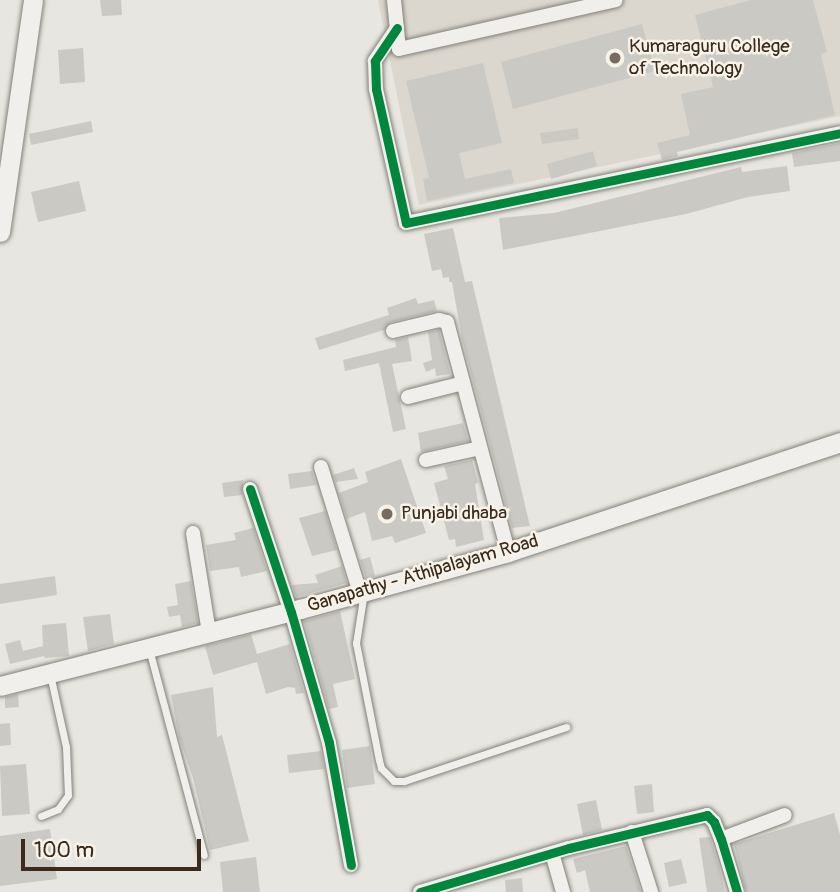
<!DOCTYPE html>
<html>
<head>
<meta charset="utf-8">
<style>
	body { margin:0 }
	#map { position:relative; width:840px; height:892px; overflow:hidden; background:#e8e6e0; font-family:Pangolin,sans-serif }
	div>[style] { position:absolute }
	.built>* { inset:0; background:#dbd7ce }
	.building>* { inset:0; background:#cbc9c4 }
	.roads { filter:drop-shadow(0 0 2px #84807a) drop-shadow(0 0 2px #84807a) }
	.service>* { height:7px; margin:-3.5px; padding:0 3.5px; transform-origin:3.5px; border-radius:3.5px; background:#f0efeb }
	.minor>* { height:14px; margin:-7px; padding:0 7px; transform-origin:7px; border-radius:7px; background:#f0efeb }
	.secondary>* { height:19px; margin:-9.5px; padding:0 9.5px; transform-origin:9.5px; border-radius:9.5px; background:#f0efeb }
	.cycleway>* { height:9px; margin:-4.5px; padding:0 4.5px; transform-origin:4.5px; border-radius:4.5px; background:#00873e }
	.dots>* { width:19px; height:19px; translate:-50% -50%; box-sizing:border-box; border:4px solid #f7f3e8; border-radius:50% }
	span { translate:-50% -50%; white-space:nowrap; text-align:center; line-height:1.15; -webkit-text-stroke:5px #f7f3e8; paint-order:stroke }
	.poi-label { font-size:19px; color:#3b2a1e }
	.left { translate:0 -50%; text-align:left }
	.street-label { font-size:19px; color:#3b2a1e }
	.scale { position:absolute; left:21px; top:839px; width:180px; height:32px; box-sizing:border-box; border:4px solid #3b2a1e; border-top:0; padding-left:9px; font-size:21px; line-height:24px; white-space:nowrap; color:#3b2a1e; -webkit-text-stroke:5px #f7f3e8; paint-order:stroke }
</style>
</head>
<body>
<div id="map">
	<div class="built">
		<div style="clip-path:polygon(378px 0,840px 0,840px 116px,419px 205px)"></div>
	</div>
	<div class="building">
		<div style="clip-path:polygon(100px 0,121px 0,122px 15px,102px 16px)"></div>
		<div style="clip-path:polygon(751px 0,813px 0,827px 52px,821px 54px,835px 115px,677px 152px,678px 156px,662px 160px,657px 143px,690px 135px,681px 94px,713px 87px,695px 15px)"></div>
		<div style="clip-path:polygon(642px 24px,655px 71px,513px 109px,501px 62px)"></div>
		<div style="clip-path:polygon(83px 48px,85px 82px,60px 84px,58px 50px)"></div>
		<div style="clip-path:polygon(483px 63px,502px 143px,459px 153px,465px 179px,511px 169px,514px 183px,427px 201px,423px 179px,429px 178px,406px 81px)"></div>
		<div style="clip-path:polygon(91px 121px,93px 132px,31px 145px,29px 134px)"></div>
		<div style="clip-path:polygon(578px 128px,579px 139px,542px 144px,540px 133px)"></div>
		<div style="clip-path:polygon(840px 143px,840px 161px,794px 167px,792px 153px)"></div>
		<div style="clip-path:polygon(593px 151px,597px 166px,551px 179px,547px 164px)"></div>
		<div style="clip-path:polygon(787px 166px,790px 191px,748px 197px,686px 214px,503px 250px,499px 218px,554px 213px,741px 167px,742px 172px)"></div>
		<div style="clip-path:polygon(79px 181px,86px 211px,38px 222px,31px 192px)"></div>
		<div style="clip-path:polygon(453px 228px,465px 282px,472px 281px,530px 526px,512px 528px,462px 339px,452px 282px,449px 282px,449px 277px,443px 278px,441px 269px,432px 271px,424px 234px)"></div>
		<div style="clip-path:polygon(416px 298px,418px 304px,434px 300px,437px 311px,391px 322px,384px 330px,319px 350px,315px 338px,389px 315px,387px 308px)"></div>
		<div style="clip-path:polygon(439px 330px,450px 374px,436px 376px,435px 368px,426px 372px,423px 363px,432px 360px,428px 332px)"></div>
		<div style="clip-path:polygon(408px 337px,412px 361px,392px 364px,406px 429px,393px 432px,379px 363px,345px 371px,343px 360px,396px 347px,395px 340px)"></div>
		<div style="clip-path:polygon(463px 423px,468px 441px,421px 452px,418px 433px)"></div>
		<div style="clip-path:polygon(401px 459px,426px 533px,395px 543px,392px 536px,372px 541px,365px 512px,347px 519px,339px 493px,368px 482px,365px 472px)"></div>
		<div style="clip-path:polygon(472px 460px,478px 483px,475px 484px,484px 540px,456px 547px,455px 539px,449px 540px,434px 483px,448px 479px,444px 466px)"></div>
		<div style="clip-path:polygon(354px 468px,358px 479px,336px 482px,333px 475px)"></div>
		<div style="clip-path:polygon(312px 471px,316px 485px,290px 489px,288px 474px)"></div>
		<div style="clip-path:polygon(243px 480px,242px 495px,224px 497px,222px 483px)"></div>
		<div style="clip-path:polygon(325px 511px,337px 550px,312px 556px,299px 518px)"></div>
		<div style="clip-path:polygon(253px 528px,267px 571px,241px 577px,239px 567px,210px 571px,206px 545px,236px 540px,234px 533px)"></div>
		<div style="clip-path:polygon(370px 557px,375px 576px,366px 578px,360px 560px)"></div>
		<div style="clip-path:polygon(342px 566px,347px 583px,296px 597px,292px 585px,318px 583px,315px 575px)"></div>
		<div style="clip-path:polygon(55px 576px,57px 595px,0 604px,0 584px)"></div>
		<div style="clip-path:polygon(191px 581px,198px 623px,182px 627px,180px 615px,169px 617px,167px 607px,178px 605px,175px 584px)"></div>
		<div style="clip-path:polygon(340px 611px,355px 679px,333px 684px,338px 707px,329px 709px,304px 621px)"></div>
		<div style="clip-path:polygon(110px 614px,114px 644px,88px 651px,83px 617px)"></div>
		<div style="clip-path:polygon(66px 623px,69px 656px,45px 658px,44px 656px,10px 664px,5px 644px,20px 640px,23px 651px,43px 646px,42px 625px)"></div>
		<div style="clip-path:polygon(251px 634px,257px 654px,290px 644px,304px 693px,296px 694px,295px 688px,288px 687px,266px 694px,257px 662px,213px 675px,205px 646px)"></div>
		<div style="clip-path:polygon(213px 687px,217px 737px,222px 735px,249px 841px,210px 850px,193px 778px,179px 737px,171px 695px)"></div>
		<div style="clip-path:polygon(18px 694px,19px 707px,5px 708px,5px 697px)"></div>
		<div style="clip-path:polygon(10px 723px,11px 745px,0 746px,0 724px)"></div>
		<div style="clip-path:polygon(370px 746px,375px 784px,347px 788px,342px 750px)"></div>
		<div style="clip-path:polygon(321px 751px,324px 769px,289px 773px,287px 755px)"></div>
		<div style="clip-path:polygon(26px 764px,30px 814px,2px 816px,0 766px)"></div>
		<div style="clip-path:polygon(652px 784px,654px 812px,637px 814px,634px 786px)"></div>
		<div style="clip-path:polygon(596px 800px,602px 830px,583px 835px,577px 804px)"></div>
		<div style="clip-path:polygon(834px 813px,840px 835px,840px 892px,746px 892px,734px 844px)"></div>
		<div style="clip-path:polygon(50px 829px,57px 879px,0 886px,0 836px)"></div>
		<div style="clip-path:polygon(710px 837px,720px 870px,725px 892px,707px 892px,699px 838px)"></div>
		<div style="clip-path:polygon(626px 846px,641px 892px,590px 892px,585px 870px,577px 873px,573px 859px)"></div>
		<div style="clip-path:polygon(256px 857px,260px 892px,223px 892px,220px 862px)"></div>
		<div style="clip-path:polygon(681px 859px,687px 883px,669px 887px,664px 863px)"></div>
		<div style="clip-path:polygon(522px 878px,523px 892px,506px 892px,505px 880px)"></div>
	</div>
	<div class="roads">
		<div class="service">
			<div style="left:364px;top:592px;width:52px;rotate:98.9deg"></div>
			<div style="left:356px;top:643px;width:119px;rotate:78.9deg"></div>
			<div style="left:379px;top:760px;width:8px;rotate:76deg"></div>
			<div style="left:381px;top:768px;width:18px;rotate:45deg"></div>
			<div style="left:394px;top:781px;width:10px"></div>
			<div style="left:404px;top:781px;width:171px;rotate:-18.4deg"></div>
			<div style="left:149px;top:649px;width:213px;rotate:75.1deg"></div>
			<div style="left:41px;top:816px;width:18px;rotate:-22deg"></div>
			<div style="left:58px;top:809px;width:17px;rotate:-54deg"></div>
			<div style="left:68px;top:795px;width:48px;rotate:-92.4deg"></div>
			<div style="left:66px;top:747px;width:75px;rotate:-102.4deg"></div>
		</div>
		<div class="minor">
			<div style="left:394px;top:0;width:49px;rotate:84.2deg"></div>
			<div style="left:399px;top:49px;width:222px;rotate:-12.7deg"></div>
			<div style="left:397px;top:28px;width:40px;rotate:124deg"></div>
			<div style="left:375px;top:61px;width:28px;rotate:88deg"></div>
			<div style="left:376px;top:89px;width:137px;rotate:77.4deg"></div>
			<div style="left:406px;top:223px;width:443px;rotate:-11.7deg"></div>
			<div style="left:393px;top:331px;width:47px;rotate:-13.4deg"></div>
			<div style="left:439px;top:320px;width:8px;rotate:14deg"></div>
			<div style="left:447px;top:322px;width:238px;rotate:75.1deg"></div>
			<div style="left:408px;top:397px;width:57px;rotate:-14.3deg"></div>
			<div style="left:426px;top:460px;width:55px;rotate:-12.5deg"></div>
			<div style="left:321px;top:467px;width:132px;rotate:72.8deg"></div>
			<div style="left:250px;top:489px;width:130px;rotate:71.6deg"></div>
			<div style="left:291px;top:612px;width:136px;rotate:73.8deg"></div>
			<div style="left:329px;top:743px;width:124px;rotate:79.8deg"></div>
			<div style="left:193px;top:533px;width:101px;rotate:80.9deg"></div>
			<div style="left:632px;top:832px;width:63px;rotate:72.4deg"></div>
			<div style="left:721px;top:839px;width:68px;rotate:-20.6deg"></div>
			<div style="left:552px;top:853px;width:41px;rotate:74.2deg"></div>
			<div style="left:420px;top:892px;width:155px;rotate:-16.5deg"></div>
			<div style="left:569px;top:848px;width:142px;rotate:-13.4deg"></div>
			<div style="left:707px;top:815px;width:10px;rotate:45deg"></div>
			<div style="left:714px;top:822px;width:18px;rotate:68deg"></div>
			<div style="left:721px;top:839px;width:55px;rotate:73.2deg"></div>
		</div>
		<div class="secondary">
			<div style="left:0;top:232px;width:234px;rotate:-81.9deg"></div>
			<div style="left:0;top:686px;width:310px;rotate:-14.4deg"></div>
			<div style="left:300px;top:609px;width:216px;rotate:-15.3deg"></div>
			<div style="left:508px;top:552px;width:350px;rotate:-18.3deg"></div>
		</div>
	</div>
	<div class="cycleway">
		<div style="left:397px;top:28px;width:40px;rotate:124deg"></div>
		<div style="left:375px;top:61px;width:28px;rotate:88deg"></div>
		<div style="left:376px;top:89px;width:137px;rotate:77.4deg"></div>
		<div style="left:406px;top:223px;width:443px;rotate:-11.7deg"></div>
		<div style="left:250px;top:489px;width:130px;rotate:71.6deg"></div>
		<div style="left:291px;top:612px;width:136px;rotate:73.8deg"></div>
		<div style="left:329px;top:743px;width:124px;rotate:79.8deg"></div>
		<div style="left:420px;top:892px;width:155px;rotate:-16.5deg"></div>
		<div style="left:569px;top:848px;width:142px;rotate:-13.4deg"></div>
		<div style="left:707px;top:815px;width:10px;rotate:45deg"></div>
		<div style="left:714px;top:822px;width:18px;rotate:68deg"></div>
		<div style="left:721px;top:839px;width:55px;rotate:73.2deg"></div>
	</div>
	<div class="dots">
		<div style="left:615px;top:58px;background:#786c62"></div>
		<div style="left:387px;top:514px;background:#786c62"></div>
	</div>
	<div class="poi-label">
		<span class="left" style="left:629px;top:58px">Kumaraguru College<br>of Technology</span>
		<span class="left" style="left:401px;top:514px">Punjabi dhaba</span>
	</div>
	<div class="street-label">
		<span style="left:423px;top:574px;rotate:-16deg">Ganapathy - Athipalayam Road</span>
	</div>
	<div class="scale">100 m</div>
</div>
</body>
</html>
